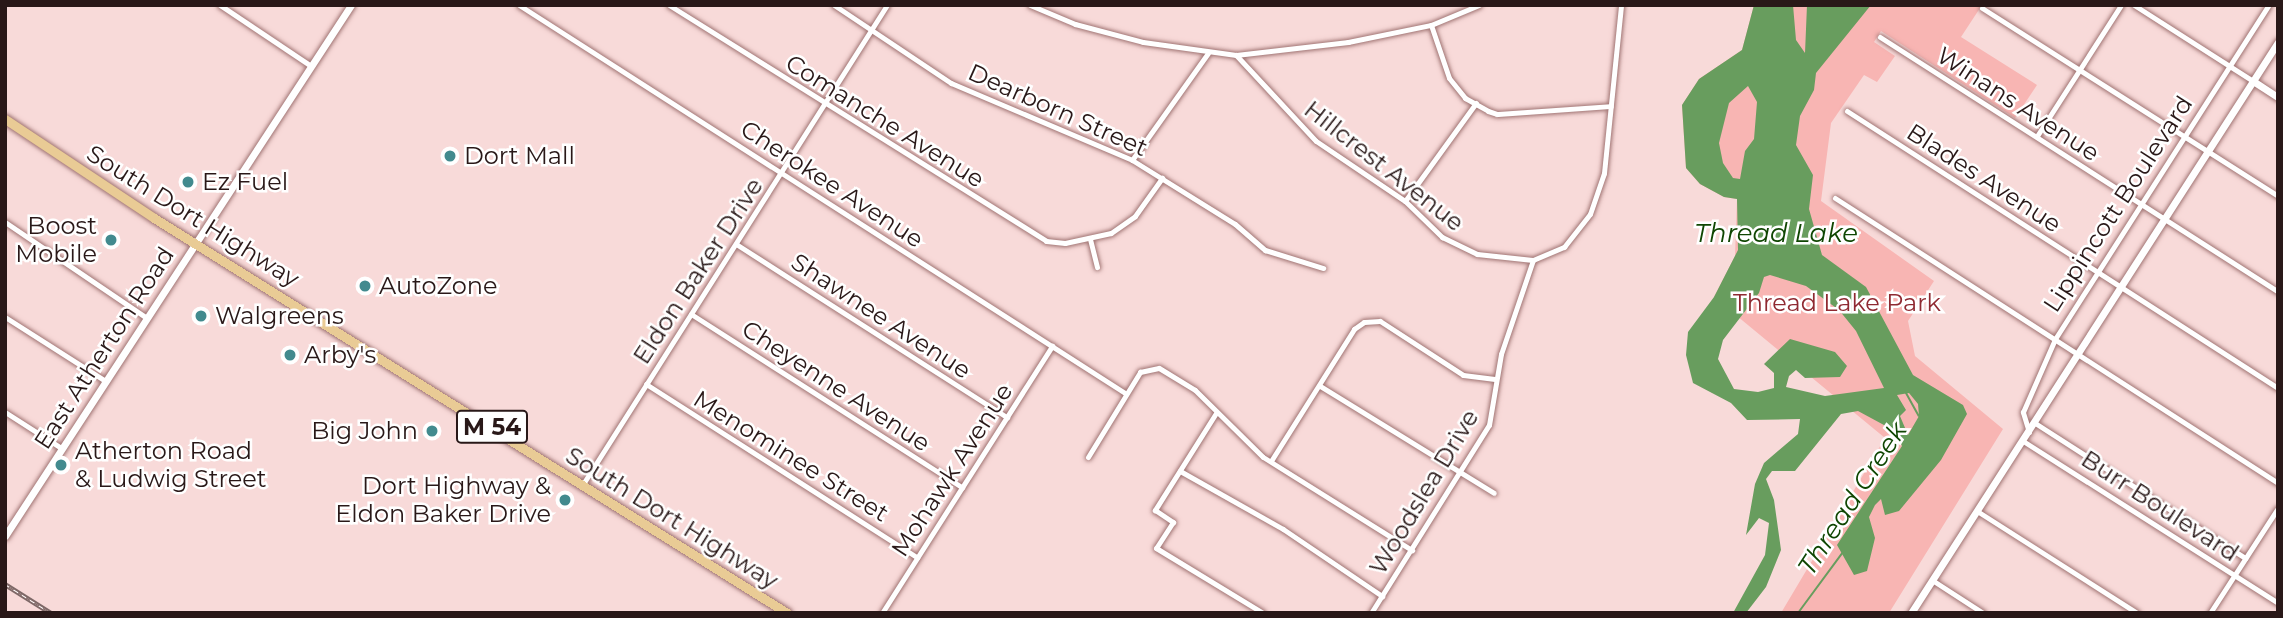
<!DOCTYPE html>
<html>
<head>
<meta charset="utf-8">
<style>
	body { margin:0 }
	#map { position:relative; width:2283px; height:618px; overflow:hidden; background:#f8dad9; font-family:Montserrat,sans-serif }
	div>[style] { position:absolute }
	.green>* { inset:0; background:#f8b5b3 }
	.water>* { inset:0; background:#689d5e }
	.stream>* { height:2px; margin:-1px; padding:0 1px; transform-origin:1px; border-radius:1px; background:#689d5e }
	.roads { filter:drop-shadow(0 0 2px #a07473) drop-shadow(0 0 2px #a07473) }
	.minor>* { height:5px; margin:-2.5px; padding:0 2.5px; transform-origin:2.5px; border-radius:2.5px; background:#fff }
	.tertiary>* { height:7px; margin:-3.5px; padding:0 3.5px; transform-origin:3.5px; border-radius:3.5px; background:#fff }
	.primary>* { height:9px; margin:-4.5px; padding:0 4.5px; transform-origin:4.5px; border-radius:4.5px; background:#e9cb95 }
	.rail>* { height:4.5px; margin-top:-2.25px; transform-origin:0; background:repeating-linear-gradient(90deg,#fff 0 5px,#7e6867 0 10px); box-sizing:border-box; border-block:2px solid #7e6867 }
	.dots>* { width:19px; height:19px; translate:-50% -50%; box-sizing:border-box; border:4px solid #fff; border-radius:50% }
	span { translate:-50% -50%; white-space:nowrap; text-align:center; line-height:1.15; -webkit-text-stroke:5px #fff; paint-order:stroke }
	.shield-label span { padding:2px 5px; background:#fff; border:2px solid; border-radius:5px; -webkit-text-stroke-width:0 }
	.shield-label { font-size:23px; color:#291818; font-weight:700 }
	.street-label { font-size:24px; color:#291818 }
	.poi-label { font-size:24px; color:#291818 }
	.left { translate:0 -50%; text-align:left }
	.right { translate:-100% -50%; text-align:right }
	.park-label { font-size:24px; color:#8f2931 }
	.water-label { font-size:26px; color:#0f4602; font-style:italic }
	.frame { position:absolute; inset:0; border:7px solid #291818; pointer-events:none }
</style>
</head>
<body>
<div id="map">
	<div class="green">
		<div style="clip-path:polygon(1754px 5px,1982px 5px,1961px 37px,2037px 85px,2015px 118px,1881px 31px,1874px 42px,1895px 56px,1877px 82px,1864px 75px,1831px 123px,1821px 201px,1934px 281px,1908px 321px,1915px 356px,2003px 429px,1889px 613px,1781px 613px,1885px 438px,1714px 297px,1735px 256px,1737px 199px,1724px 197px,1700px 184px,1686px 168px,1682px 105px,1699px 79px,1742px 50px)"></div>
	</div>
	<div class="water">
		<div style="clip-path:polygon(evenodd,1754px 5px,1793px 5px,1796px 40px,1805px 53px,1807px 5px,1871px 5px,1816px 73px,1814px 90px,1800px 116px,1796px 145px,1813px 175px,1809px 209px,1822px 255px,1866px 287px,1913px 375px,1963px 405px,1967px 414px,1941px 460px,1899px 511px,1885px 515px,1881px 499px,1875px 505px,1869px 517px,1875px 538px,1867px 571px,1854px 575px,1837px 545px,1902px 446px,1895px 431px,1858px 411px,1841px 414px,1795px 471px,1772px 471px,1766px 479px,1774px 500px,1781px 550px,1766px 587px,1746px 613px,1733px 613px,1765px 555px,1769px 523px,1759px 518px,1746px 535px,1755px 484px,1764px 463px,1798px 434px,1800px 419px,1747px 420px,1731px 403px,1693px 383px,1686px 355px,1688px 332px,1714px 297px,1738px 250px,1737px 199px,1724px 197px,1700px 184px,1686px 168px,1682px 105px,1699px 79px,1742px 50px,1754px 5px,1748px 86px,1757px 102px,1754px 139px,1745px 151px,1740px 179px,1733px 178px,1723px 163px,1719px 143px,1729px 103px,1748px 86px,1754px 5px,1770px 275px,1806px 286px,1839px 310px,1856px 331px,1884px 388px,1825px 396px,1786px 387px,1789px 376px,1796px 370px,1805px 378px,1840px 377px,1847px 366px,1835px 352px,1790px 339px,1764px 364px,1774px 373px,1774px 388px,1758px 392px,1734px 389px,1718px 359px,1723px 340px,1759px 293px,1764px 277px,1770px 275px,1754px 5px,1909px 393px,1918px 404px,1919px 416px,1908px 435px,1900px 416px,1906px 410px,1897px 395px,1909px 393px)"></div>
	</div>
	<div class="stream">
		<div style="left:1906px;top:393px;width:26px;rotate:61deg"></div>
		<div style="left:1798px;top:613px;width:76px;rotate:-53.6deg"></div>
	</div>
	<div class="roads">
		<div class="minor">
			<div style="left:220px;top:5px;width:110px;rotate:33.8deg"></div>
			<div style="left:519px;top:5px;width:720px;rotate:32.63deg"></div>
			<div style="left:669px;top:5px;width:445px;rotate:32deg"></div>
			<div style="left:1046px;top:241px;width:19px;rotate:6deg"></div>
			<div style="left:1065px;top:243px;width:47px;rotate:-12.3deg"></div>
			<div style="left:1111px;top:233px;width:29px;rotate:-35deg"></div>
			<div style="left:1135px;top:216px;width:47px;rotate:-54.6deg"></div>
			<div style="left:834px;top:5px;width:141px;rotate:33.7deg"></div>
			<div style="left:951px;top:83px;width:197px;rotate:23deg"></div>
			<div style="left:1132px;top:160px;width:121px;rotate:31.9deg"></div>
			<div style="left:1235px;top:224px;width:40px;rotate:41deg"></div>
			<div style="left:1265px;top:250px;width:61px;rotate:17.2deg"></div>
			<div style="left:1030px;top:5px;width:49px;rotate:22.9deg"></div>
			<div style="left:1075px;top:24px;width:70px;rotate:14.8deg"></div>
			<div style="left:1143px;top:42px;width:94px;rotate:8deg"></div>
			<div style="left:1236px;top:55px;width:113px;rotate:-6.6deg"></div>
			<div style="left:1348px;top:42px;width:85px;rotate:-11.6deg"></div>
			<div style="left:1431px;top:25px;width:52px;rotate:-22.6deg"></div>
			<div style="left:2134px;top:5px;width:141px;rotate:32.6deg"></div>
			<div style="left:1982px;top:8px;width:351px;rotate:32.4deg"></div>
			<div style="left:1431px;top:25px;width:56px;rotate:71.2deg"></div>
			<div style="left:1449px;top:78px;width:26px;rotate:51deg"></div>
			<div style="left:1465px;top:98px;width:26px;rotate:29deg"></div>
			<div style="left:1488px;top:111px;width:9px;rotate:18deg"></div>
			<div style="left:1497px;top:114px;width:114px;rotate:-4deg"></div>
			<div style="left:1880px;top:37px;width:473px;rotate:32.6deg"></div>
			<div style="left:1236px;top:55px;width:117px;rotate:47.1deg"></div>
			<div style="left:1316px;top:141px;width:107px;rotate:34deg"></div>
			<div style="left:1405px;top:201px;width:52px;rotate:44.2deg"></div>
			<div style="left:1442px;top:237px;width:39px;rotate:26deg"></div>
			<div style="left:1477px;top:254px;width:56px;rotate:6.1deg"></div>
			<div style="left:1847px;top:111px;width:512px;rotate:32.73deg"></div>
			<div style="left:2037px;top:136px;width:156px;rotate:-57.3deg"></div>
			<div style="left:1132px;top:160px;width:131px;rotate:-54.6deg"></div>
			<div style="left:1835px;top:198px;width:527px;rotate:32.75deg"></div>
			<div style="left:1405px;top:201px;width:121px;rotate:-54.1deg"></div>
			<div style="left:5px;top:222px;width:171px;rotate:34.1deg"></div>
			<div style="left:1090px;top:239px;width:29px;rotate:76deg"></div>
			<div style="left:736px;top:244px;width:322px;rotate:32.6deg"></div>
			<div style="left:691px;top:314px;width:322px;rotate:32.6deg"></div>
			<div style="left:5px;top:317px;width:117px;rotate:32.5deg"></div>
			<div style="left:646px;top:384px;width:322px;rotate:32.6deg"></div>
			<div style="left:1320px;top:386px;width:204px;rotate:31.6deg"></div>
			<div style="left:5px;top:412px;width:67px;rotate:32.7deg"></div>
			<div style="left:1216px;top:413px;width:115px;rotate:122.2deg"></div>
			<div style="left:1155px;top:510px;width:22px;rotate:34deg"></div>
			<div style="left:1173px;top:522px;width:31px;rotate:123deg"></div>
			<div style="left:1156px;top:548px;width:125px;rotate:31.3deg"></div>
			<div style="left:2035px;top:423px;width:250px;rotate:32.7deg"></div>
			<div style="left:2029px;top:432px;width:21px;rotate:-107deg"></div>
			<div style="left:2023px;top:412px;width:80px;rotate:-66.3deg"></div>
			<div style="left:2055px;top:339px;width:397px;rotate:-57.4deg"></div>
			<div style="left:2023px;top:441px;width:302px;rotate:32.4deg"></div>
			<div style="left:1088px;top:457px;width:100px;rotate:-58.5deg"></div>
			<div style="left:1140px;top:372px;width:19px;rotate:-12deg"></div>
			<div style="left:1159px;top:368px;width:42px;rotate:31.4deg"></div>
			<div style="left:1195px;top:390px;width:95px;rotate:44.6deg"></div>
			<div style="left:1263px;top:457px;width:176px;rotate:32deg"></div>
			<div style="left:1271px;top:461px;width:156px;rotate:-57.8deg"></div>
			<div style="left:1354px;top:329px;width:12px;rotate:-35deg"></div>
			<div style="left:1364px;top:322px;width:16px;rotate:-4deg"></div>
			<div style="left:1380px;top:321px;width:99px;rotate:33deg"></div>
			<div style="left:1463px;top:375px;width:32px;rotate:7deg"></div>
			<div style="left:1180px;top:471px;width:118px;rotate:29.4deg"></div>
			<div style="left:1283px;top:529px;width:120px;rotate:34.1deg"></div>
			<div style="left:583px;top:484px;width:567px;rotate:-57.6deg"></div>
			<div style="left:1977px;top:511px;width:190px;rotate:32.5deg"></div>
			<div style="left:1932px;top:580px;width:61px;rotate:32.9deg"></div>
			<div style="left:882px;top:613px;width:317px;rotate:-57.5deg"></div>
			<div style="left:1371px;top:613px;width:222px;rotate:-57.9deg"></div>
			<div style="left:1489px;top:425px;width:72px;rotate:-80.4deg"></div>
			<div style="left:1501px;top:354px;width:99px;rotate:-71.2deg"></div>
			<div style="left:1533px;top:260px;width:34px;rotate:-23deg"></div>
			<div style="left:1564px;top:247px;width:42px;rotate:-51.8deg"></div>
			<div style="left:1590px;top:214px;width:43px;rotate:-71.1deg"></div>
			<div style="left:1604px;top:173px;width:169px;rotate:-84.2deg"></div>
			<div style="left:2210px;top:613px;width:125px;rotate:-57.1deg"></div>
		</div>
		<div class="tertiary">
			<div style="left:2253px;top:81px;width:30px;rotate:33deg"></div>
			<div style="left:5px;top:536px;width:634px;rotate:-56.91deg"></div>
			<div style="left:1911px;top:613px;width:679px;rotate:-57.27deg"></div>
		</div>
		<div class="primary">
			<div style="left:5px;top:119px;width:179px;rotate:33.6deg"></div>
			<div style="left:154px;top:218px;width:746px;rotate:31.96deg"></div>
		</div>
	</div>
	<div class="rail">
		<div style="left:5px;top:584px;width:54px;rotate:32.2deg"></div>
	</div>
	<div class="dots">
		<div style="left:450px;top:156px;background:#428a8e"></div>
		<div style="left:188px;top:182px;background:#428a8e"></div>
		<div style="left:111px;top:240px;background:#428a8e"></div>
		<div style="left:365px;top:286px;background:#428a8e"></div>
		<div style="left:201px;top:316px;background:#428a8e"></div>
		<div style="left:290px;top:355px;background:#428a8e"></div>
		<div style="left:432px;top:431px;background:#428a8e"></div>
		<div style="left:61px;top:465px;background:#428a8e"></div>
		<div style="left:565px;top:500px;background:#428a8e"></div>
	</div>
	<div class="shield-label">
		<span style="left:492px;top:427px">M 54</span>
	</div>
	<div class="street-label">
		<span style="left:2018px;top:104px;rotate:33deg">Winans Avenue</span>
		<span style="left:1058px;top:110px;rotate:24deg">Dearborn Street</span>
		<span style="left:885px;top:121px;rotate:32deg">Comanche Avenue</span>
		<span style="left:1384px;top:166px;rotate:38deg">Hillcrest Avenue</span>
		<span style="left:1984px;top:178px;rotate:33deg">Blades Avenue</span>
		<span style="left:832px;top:184px;rotate:33deg">Cherokee Avenue</span>
		<span style="left:2118px;top:204px;rotate:-57deg">Lippincott Boulevard</span>
		<span style="left:193px;top:216px;rotate:32deg">South Dort Highway</span>
		<span style="left:698px;top:271px;rotate:-57deg">Eldon Baker Drive</span>
		<span style="left:881px;top:316px;rotate:33deg">Shawnee Avenue</span>
		<span style="left:104px;top:348px;rotate:-57deg">East Atherton Road</span>
		<span style="left:836px;top:386px;rotate:33deg">Cheyenne Avenue</span>
		<span style="left:791px;top:456px;rotate:32deg">Menominee Street</span>
		<span style="left:952px;top:470px;rotate:-57deg">Mohawk Avenue</span>
		<span style="left:1424px;top:492px;rotate:-59deg">Woodslea Drive</span>
		<span style="left:2160px;top:506px;rotate:33deg">Burr Boulevard</span>
		<span style="left:672px;top:518px;rotate:32deg">South Dort Highway</span>
	</div>
	<div class="poi-label">
		<span class="left" style="left:464px;top:156px">Dort Mall</span>
		<span class="left" style="left:202px;top:182px">Ez Fuel</span>
		<span class="right" style="left:97px;top:240px">Boost<br>Mobile</span>
		<span class="left" style="left:379px;top:286px">AutoZone</span>
		<span class="left" style="left:215px;top:316px">Walgreens</span>
		<span class="left" style="left:304px;top:355px">Arby's</span>
		<span class="right" style="left:418px;top:431px">Big John</span>
		<span class="left" style="left:75px;top:465px">Atherton Road<br>&amp; Ludwig Street</span>
		<span class="right" style="left:551px;top:500px">Dort Highway &amp;<br>Eldon Baker Drive</span>
	</div>
	<div class="park-label">
		<span style="left:1837px;top:303px">Thread Lake Park</span>
	</div>
	<div class="water-label">
		<span style="left:1776px;top:234px">Thread Lake</span>
		<span style="left:1853px;top:499px;rotate:-57deg">Thread Creek</span>
	</div>
	<div class="frame"></div>
</div>
</body>
</html>
